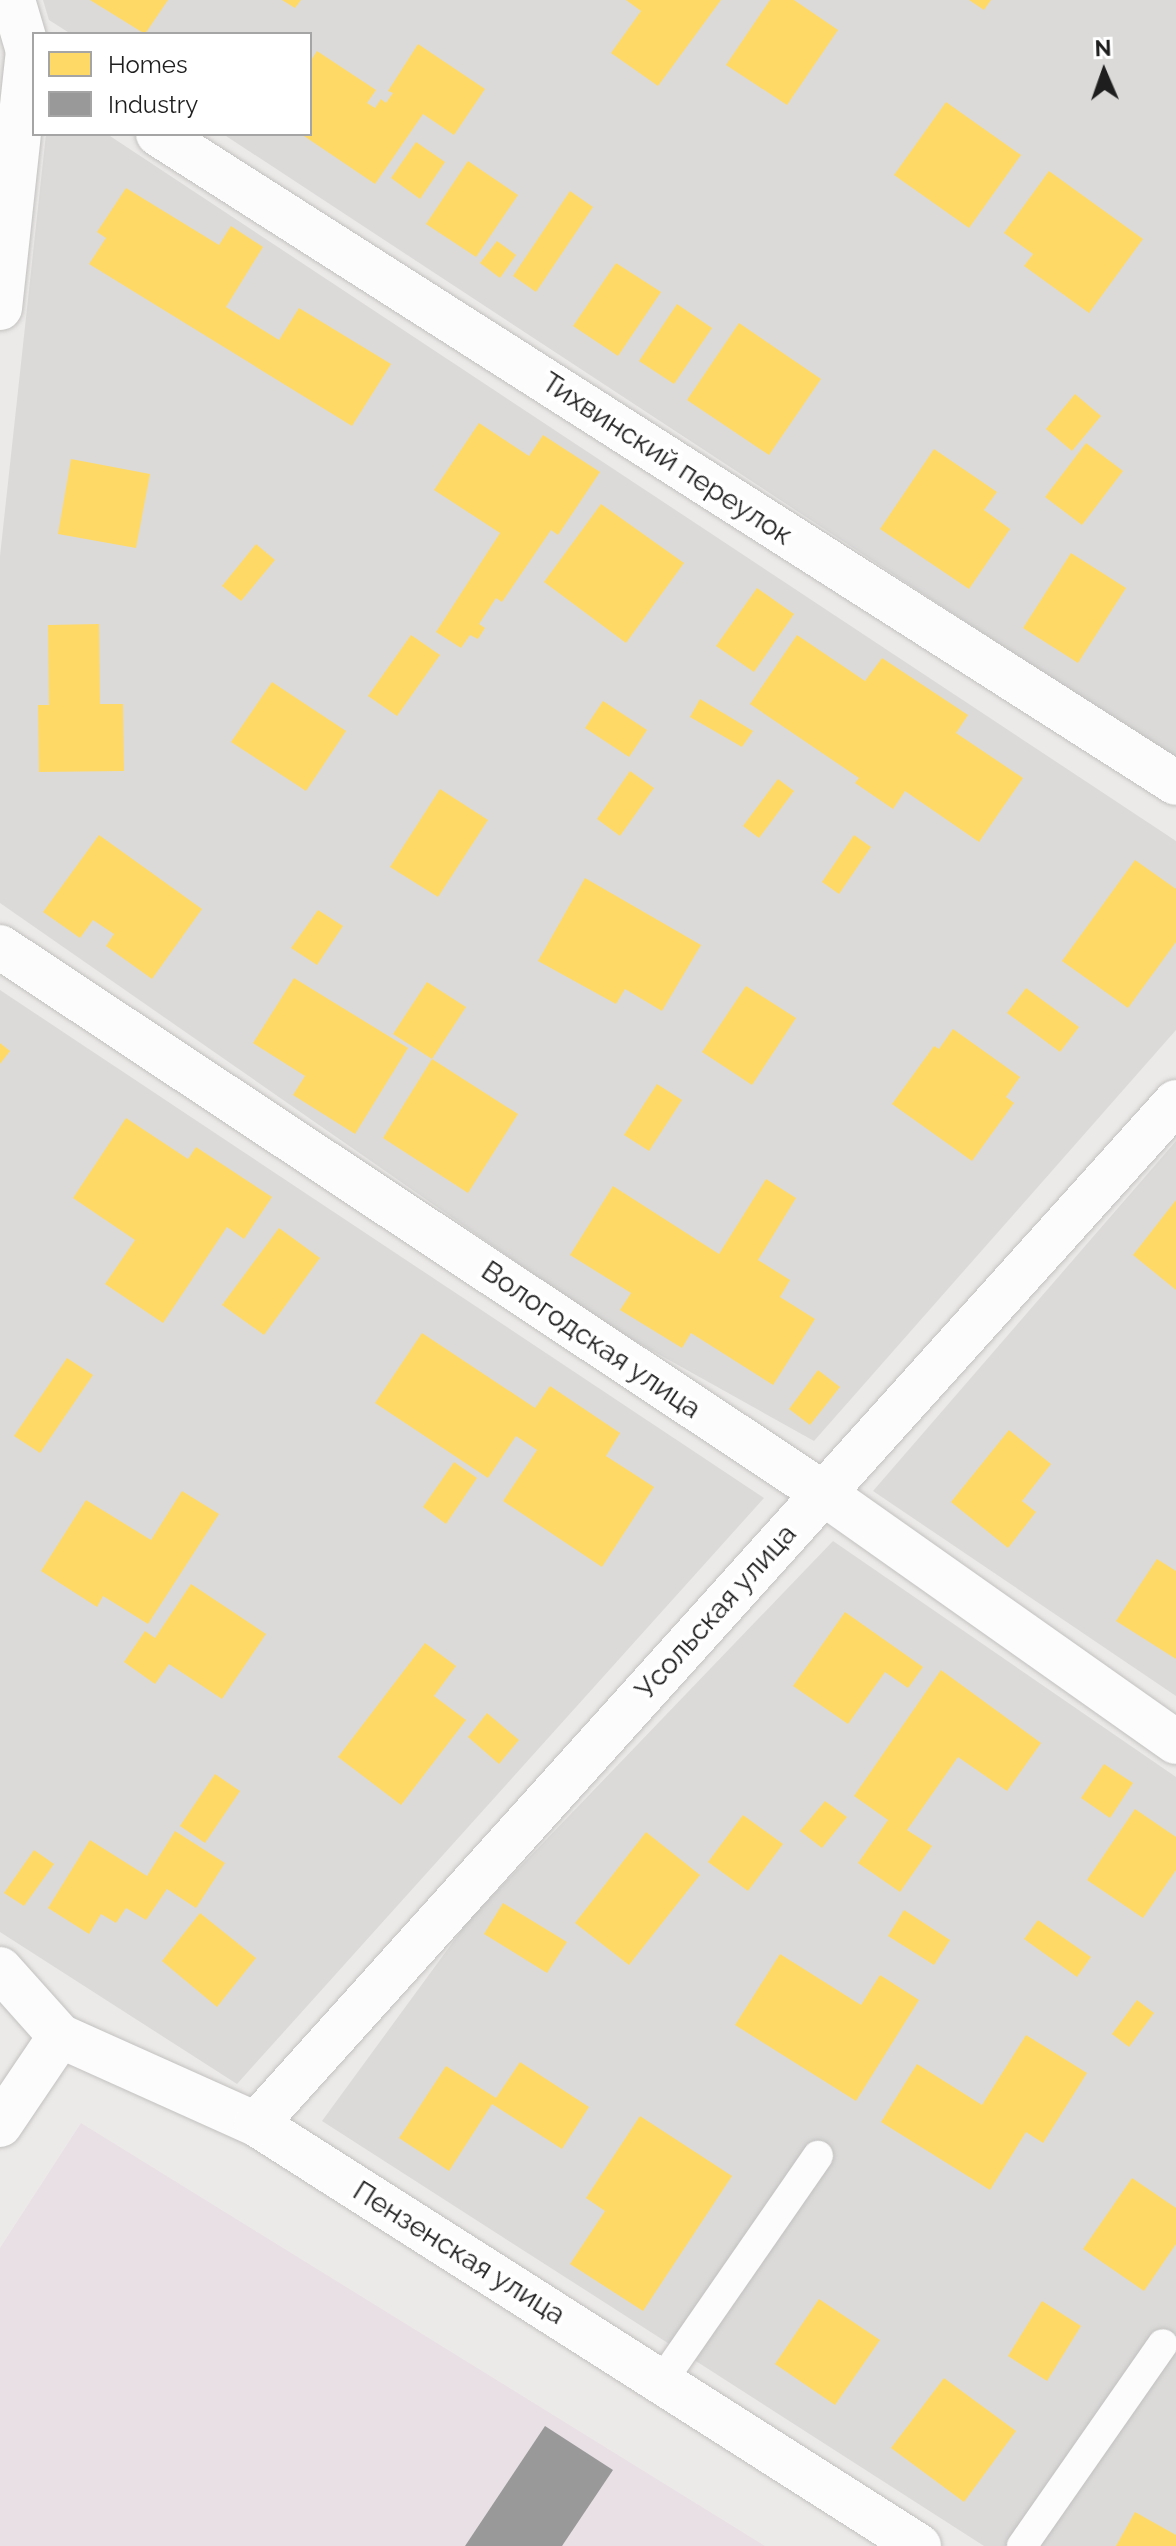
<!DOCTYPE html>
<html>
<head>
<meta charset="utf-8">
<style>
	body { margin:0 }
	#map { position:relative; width:1176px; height:2546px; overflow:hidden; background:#eceae8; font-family:Raleway,sans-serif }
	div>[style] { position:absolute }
	.residential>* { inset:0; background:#dbdad9 }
	.industrial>* { inset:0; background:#e9e0e6 }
	.homes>* { inset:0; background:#ffd966 }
	.industry>* { inset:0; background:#999 }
	.roads { filter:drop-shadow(0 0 2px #c2c1c0) drop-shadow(0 0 2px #c2c1c0) }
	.service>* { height:30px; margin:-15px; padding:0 15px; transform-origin:15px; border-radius:15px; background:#fcfcfc }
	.minor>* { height:44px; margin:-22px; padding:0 22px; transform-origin:22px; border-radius:22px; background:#fcfcfc }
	span { translate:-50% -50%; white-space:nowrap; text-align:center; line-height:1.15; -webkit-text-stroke:8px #fff; paint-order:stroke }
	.street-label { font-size:28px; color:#1e1e1e }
	.legend { position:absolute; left:32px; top:32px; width:280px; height:104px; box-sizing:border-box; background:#fff; border:2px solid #a5a5a5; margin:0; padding:10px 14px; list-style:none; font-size:24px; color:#1e1e1e }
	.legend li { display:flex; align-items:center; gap:16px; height:40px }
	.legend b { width:40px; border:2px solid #a5a5a5 }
	.north { position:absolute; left:1064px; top:32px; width:80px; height:80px; -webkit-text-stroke:6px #fff; paint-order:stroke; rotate:358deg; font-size:22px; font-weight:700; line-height:32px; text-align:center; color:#1e1e1e }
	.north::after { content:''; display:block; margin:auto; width:28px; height:36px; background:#1e1e1e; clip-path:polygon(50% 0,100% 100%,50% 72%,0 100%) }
</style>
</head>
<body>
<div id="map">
	<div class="residential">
		<div style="clip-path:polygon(43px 0,1176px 0,1176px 760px,223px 134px,310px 134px,310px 34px,71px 34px,49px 20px)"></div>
		<div style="clip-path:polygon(46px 134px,107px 134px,1176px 841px,1176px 1030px,814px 1441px,608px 1326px,0 903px,0 556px)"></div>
		<div style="clip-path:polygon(0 990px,764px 1498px,237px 2084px,0 1932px)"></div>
		<div style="clip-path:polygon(1176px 1141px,1176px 1696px,873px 1491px)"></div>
		<div style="clip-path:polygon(833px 1541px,1176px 1777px,1176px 2546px,984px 2546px,322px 2121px,469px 1920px)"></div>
	</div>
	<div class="industrial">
		<div style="clip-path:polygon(81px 2123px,765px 2546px,0 2546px,0 2248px)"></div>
	</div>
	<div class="homes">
		<div style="clip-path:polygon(90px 0,168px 0,145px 34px)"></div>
		<div style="clip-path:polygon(282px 0,301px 0,295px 8px)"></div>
		<div style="clip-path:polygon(626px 0,721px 0,658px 86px,611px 53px,641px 11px)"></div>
		<div style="clip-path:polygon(770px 0,794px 0,838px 30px,787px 105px,726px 65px)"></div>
		<div style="clip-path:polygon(969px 0,991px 0,984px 10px)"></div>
		<div style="clip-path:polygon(418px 44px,485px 89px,454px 135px,423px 114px,375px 184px,301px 134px,310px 134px,310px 62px,317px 51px,376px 90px,367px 103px,375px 108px,381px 99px,386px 103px,393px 93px,388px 91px)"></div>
		<div style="clip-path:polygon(946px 102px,1021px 155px,969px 228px,894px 175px)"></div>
		<div style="clip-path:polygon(416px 142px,445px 162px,420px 199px,391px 178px)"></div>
		<div style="clip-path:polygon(468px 161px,518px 195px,476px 257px,426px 224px)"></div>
		<div style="clip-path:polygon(1049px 171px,1143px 239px,1089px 313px,1024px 266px,1033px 254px,1004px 233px)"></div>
		<div style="clip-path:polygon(126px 188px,219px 245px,231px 226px,263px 247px,226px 307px,279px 340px,299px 308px,391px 364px,352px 426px,89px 264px,106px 238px,97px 232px)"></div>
		<div style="clip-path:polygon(570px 191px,593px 207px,536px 292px,513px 276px)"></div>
		<div style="clip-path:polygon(497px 241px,516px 255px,500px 278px,480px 263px)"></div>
		<div style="clip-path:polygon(616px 263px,661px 292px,618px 356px,573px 326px)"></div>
		<div style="clip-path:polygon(677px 304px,712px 328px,674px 384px,639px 361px)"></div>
		<div style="clip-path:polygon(739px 323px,821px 379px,769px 455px,687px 400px)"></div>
		<div style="clip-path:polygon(1075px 394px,1101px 416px,1072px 451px,1046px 429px)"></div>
		<div style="clip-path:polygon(479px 423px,529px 456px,543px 435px,600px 472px,558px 535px,551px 530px,502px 602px,496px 598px,479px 624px,485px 628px,478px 639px,470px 635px,461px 648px,436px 632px,500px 533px,434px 490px)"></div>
		<div style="clip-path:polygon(1086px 443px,1123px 471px,1082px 525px,1045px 497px)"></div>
		<div style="clip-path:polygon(934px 449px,997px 492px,984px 510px,1010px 529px,969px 589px,880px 529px)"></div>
		<div style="clip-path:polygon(71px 459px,150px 474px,136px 548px,58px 534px)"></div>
		<div style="clip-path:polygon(601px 504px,684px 563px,626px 643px,544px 582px)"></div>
		<div style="clip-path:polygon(256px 544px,275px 560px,241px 601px,222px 586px)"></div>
		<div style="clip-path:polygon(1071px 553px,1126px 588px,1078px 663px,1023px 628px)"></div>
		<div style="clip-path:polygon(757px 588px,794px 614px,754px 672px,716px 646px)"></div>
		<div style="clip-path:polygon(99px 624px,100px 704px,123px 704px,124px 771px,39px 772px,38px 705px,49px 705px,48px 625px)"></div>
		<div style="clip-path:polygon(411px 635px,440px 655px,397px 716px,368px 696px)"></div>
		<div style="clip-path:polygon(797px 635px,865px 681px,882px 658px,968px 715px,956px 733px,1023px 778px,979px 842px,905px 791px,893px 809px,855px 783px,859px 778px,750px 704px)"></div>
		<div style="clip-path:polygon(272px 682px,346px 731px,306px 791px,231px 742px)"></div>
		<div style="clip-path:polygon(700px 699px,753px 731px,742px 747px,690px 717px)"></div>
		<div style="clip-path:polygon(603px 701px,647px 730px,629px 757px,585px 728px)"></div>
		<div style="clip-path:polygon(630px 771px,654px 788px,620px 836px,597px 819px)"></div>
		<div style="clip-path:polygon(778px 779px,794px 791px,759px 838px,743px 826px)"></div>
		<div style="clip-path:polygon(440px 789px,488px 820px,438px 897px,390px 867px)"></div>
		<div style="clip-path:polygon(99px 835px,202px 909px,152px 979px,106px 946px,114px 934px,93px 920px,80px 938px,43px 912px)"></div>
		<div style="clip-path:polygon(854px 835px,871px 847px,839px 894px,822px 882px)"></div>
		<div style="clip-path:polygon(1135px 860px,1176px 889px,1176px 942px,1128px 1008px,1062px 961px)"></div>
		<div style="clip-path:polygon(585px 878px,701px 945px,662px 1011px,625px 989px,616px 1004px,538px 961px)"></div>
		<div style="clip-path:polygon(318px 910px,343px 926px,317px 965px,291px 948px)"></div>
		<div style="clip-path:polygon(294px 978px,408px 1048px,355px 1134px,293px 1095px,305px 1076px,253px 1043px)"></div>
		<div style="clip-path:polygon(427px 982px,466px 1007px,432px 1059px,393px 1034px)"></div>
		<div style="clip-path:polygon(746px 986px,796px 1018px,752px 1085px,702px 1052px)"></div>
		<div style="clip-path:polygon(1026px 988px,1079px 1027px,1060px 1052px,1007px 1013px)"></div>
		<div style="clip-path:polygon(953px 1029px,1020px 1077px,1006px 1097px,1014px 1103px,972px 1161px,892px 1104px,934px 1046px,939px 1049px)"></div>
		<div style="clip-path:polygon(0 1043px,10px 1051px,0 1064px)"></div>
		<div style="clip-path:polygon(432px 1059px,518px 1114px,468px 1193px,383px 1138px)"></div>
		<div style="clip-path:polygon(657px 1084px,682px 1100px,649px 1151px,624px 1135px)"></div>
		<div style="clip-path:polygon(126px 1118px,188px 1159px,196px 1147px,272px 1197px,244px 1239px,227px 1227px,163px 1323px,105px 1284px,135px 1240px,73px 1198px)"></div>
		<div style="clip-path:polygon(766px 1179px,796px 1198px,758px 1260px,790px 1280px,780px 1297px,815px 1319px,773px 1385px,691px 1333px,682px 1348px,620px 1310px,631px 1293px,570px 1255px,613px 1186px,719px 1254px)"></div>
		<div style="clip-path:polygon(1176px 1200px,1176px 1290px,1133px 1255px)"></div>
		<div style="clip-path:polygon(279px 1228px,320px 1258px,264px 1335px,222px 1305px)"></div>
		<div style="clip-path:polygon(422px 1333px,535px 1408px,550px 1386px,620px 1433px,606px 1456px,654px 1487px,602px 1567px,503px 1501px,537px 1450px,516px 1436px,488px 1478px,375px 1403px)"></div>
		<div style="clip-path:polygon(67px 1358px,93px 1375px,40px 1453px,14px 1436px)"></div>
		<div style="clip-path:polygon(818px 1370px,840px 1387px,810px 1425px,789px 1409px)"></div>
		<div style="clip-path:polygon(1009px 1430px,1051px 1464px,1022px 1501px,1036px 1512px,1008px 1548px,951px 1502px)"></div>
		<div style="clip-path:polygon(454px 1462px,477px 1478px,446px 1524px,423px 1507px)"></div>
		<div style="clip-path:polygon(182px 1491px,219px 1514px,148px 1624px,103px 1596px,97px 1607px,41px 1571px,86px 1500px,151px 1540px)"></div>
		<div style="clip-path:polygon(1157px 1559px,1176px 1571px,1176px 1659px,1116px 1621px)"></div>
		<div style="clip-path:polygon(191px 1584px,266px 1634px,222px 1699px,169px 1664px,155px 1684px,124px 1662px,145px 1631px,155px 1638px)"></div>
		<div style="clip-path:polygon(845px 1612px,923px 1667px,908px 1688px,885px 1672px,848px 1724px,793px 1686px)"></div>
		<div style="clip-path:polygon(425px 1643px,456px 1666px,434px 1696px,466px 1720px,401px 1805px,338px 1757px)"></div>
		<div style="clip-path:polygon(941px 1670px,1041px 1743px,1007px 1791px,958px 1757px,907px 1830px,932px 1846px,900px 1892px,858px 1863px,888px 1820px,854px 1796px)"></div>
		<div style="clip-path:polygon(487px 1713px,519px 1740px,499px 1764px,468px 1737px)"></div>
		<div style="clip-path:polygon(1104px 1764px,1133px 1783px,1110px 1818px,1081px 1798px)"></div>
		<div style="clip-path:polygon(215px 1774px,240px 1791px,205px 1843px,180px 1826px)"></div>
		<div style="clip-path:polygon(825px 1801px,847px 1817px,822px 1848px,800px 1831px)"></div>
		<div style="clip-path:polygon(1135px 1809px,1176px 1837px,1176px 1870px,1143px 1918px,1087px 1880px)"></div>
		<div style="clip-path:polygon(743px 1815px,783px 1844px,748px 1891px,708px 1862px)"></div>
		<div style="clip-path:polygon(175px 1831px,225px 1863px,196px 1908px,167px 1889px,146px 1920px,126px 1908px,116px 1923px,101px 1914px,89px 1934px,48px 1908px,90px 1840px,147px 1876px)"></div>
		<div style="clip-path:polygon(646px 1832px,700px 1875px,629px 1965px,575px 1923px)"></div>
		<div style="clip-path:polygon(34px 1850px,54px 1864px,24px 1906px,4px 1893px)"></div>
		<div style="clip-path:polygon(503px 1903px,567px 1942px,547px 1973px,484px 1934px)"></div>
		<div style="clip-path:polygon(904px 1910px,950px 1940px,934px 1965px,888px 1936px)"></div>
		<div style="clip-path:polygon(200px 1913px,256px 1958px,217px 2007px,162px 1961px)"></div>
		<div style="clip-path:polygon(1038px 1920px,1091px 1957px,1077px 1977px,1024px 1939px)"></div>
		<div style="clip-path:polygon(780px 1954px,861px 2005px,880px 1975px,919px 2000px,856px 2101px,735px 2025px)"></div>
		<div style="clip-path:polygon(1137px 2000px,1154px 2013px,1129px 2047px,1112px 2034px)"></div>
		<div style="clip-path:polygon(1026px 2035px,1087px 2073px,1043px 2143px,1026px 2132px,990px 2190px,881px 2122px,917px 2064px,982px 2105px)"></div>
		<div style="clip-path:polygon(520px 2062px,589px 2107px,562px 2149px,492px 2104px,449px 2171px,399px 2138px,446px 2066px,496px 2098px)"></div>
		<div style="clip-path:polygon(640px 2116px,732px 2176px,643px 2311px,570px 2264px,605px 2211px,586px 2198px)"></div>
		<div style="clip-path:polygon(1132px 2178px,1176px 2208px,1176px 2244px,1144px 2291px,1083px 2249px)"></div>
		<div style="clip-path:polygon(819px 2299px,880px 2340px,835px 2405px,775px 2364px)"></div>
		<div style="clip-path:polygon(1042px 2301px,1081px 2326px,1047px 2381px,1008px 2356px)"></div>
		<div style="clip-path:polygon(944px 2378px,1016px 2431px,964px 2502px,891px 2448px)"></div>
		<div style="clip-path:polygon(1135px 2512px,1176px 2535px,1176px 2546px,1116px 2546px)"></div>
	</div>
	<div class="industry">
		<div style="clip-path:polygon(545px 2426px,613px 2470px,562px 2546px,465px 2546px)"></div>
	</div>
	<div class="roads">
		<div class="service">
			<div style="left:662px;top:2381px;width:274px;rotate:-55.3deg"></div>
			<div style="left:1022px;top:2546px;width:246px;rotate:-55.1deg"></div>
		</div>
		<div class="minor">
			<div style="left:158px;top:134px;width:1207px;rotate:32.52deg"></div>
			<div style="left:0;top:308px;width:259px;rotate:-83.8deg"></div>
			<div style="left:28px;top:51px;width:53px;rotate:-106.4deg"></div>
			<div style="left:0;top:947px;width:988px;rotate:33.56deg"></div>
			<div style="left:823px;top:1493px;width:432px;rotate:35.2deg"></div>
			<div style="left:0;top:1969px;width:90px;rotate:48.2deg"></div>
			<div style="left:60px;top:2036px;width:215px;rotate:24.2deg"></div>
			<div style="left:256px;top:2124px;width:786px;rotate:32.48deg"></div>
			<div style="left:256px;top:2124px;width:1375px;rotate:-48.01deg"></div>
			<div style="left:0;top:2125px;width:107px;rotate:-56deg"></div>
		</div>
	</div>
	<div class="street-label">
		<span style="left:667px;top:459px;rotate:33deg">Тихвинский переулок</span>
		<span style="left:591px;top:1340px;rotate:34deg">Вологодская улица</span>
		<span style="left:716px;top:1612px;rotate:-48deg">Усольская улица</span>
		<span style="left:459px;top:2253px;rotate:32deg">Пензенская улица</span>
	</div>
	<ul class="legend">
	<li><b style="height:22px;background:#ffd966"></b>Homes</li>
	<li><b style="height:22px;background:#999"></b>Industry</li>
	</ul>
	<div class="north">N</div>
</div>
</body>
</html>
